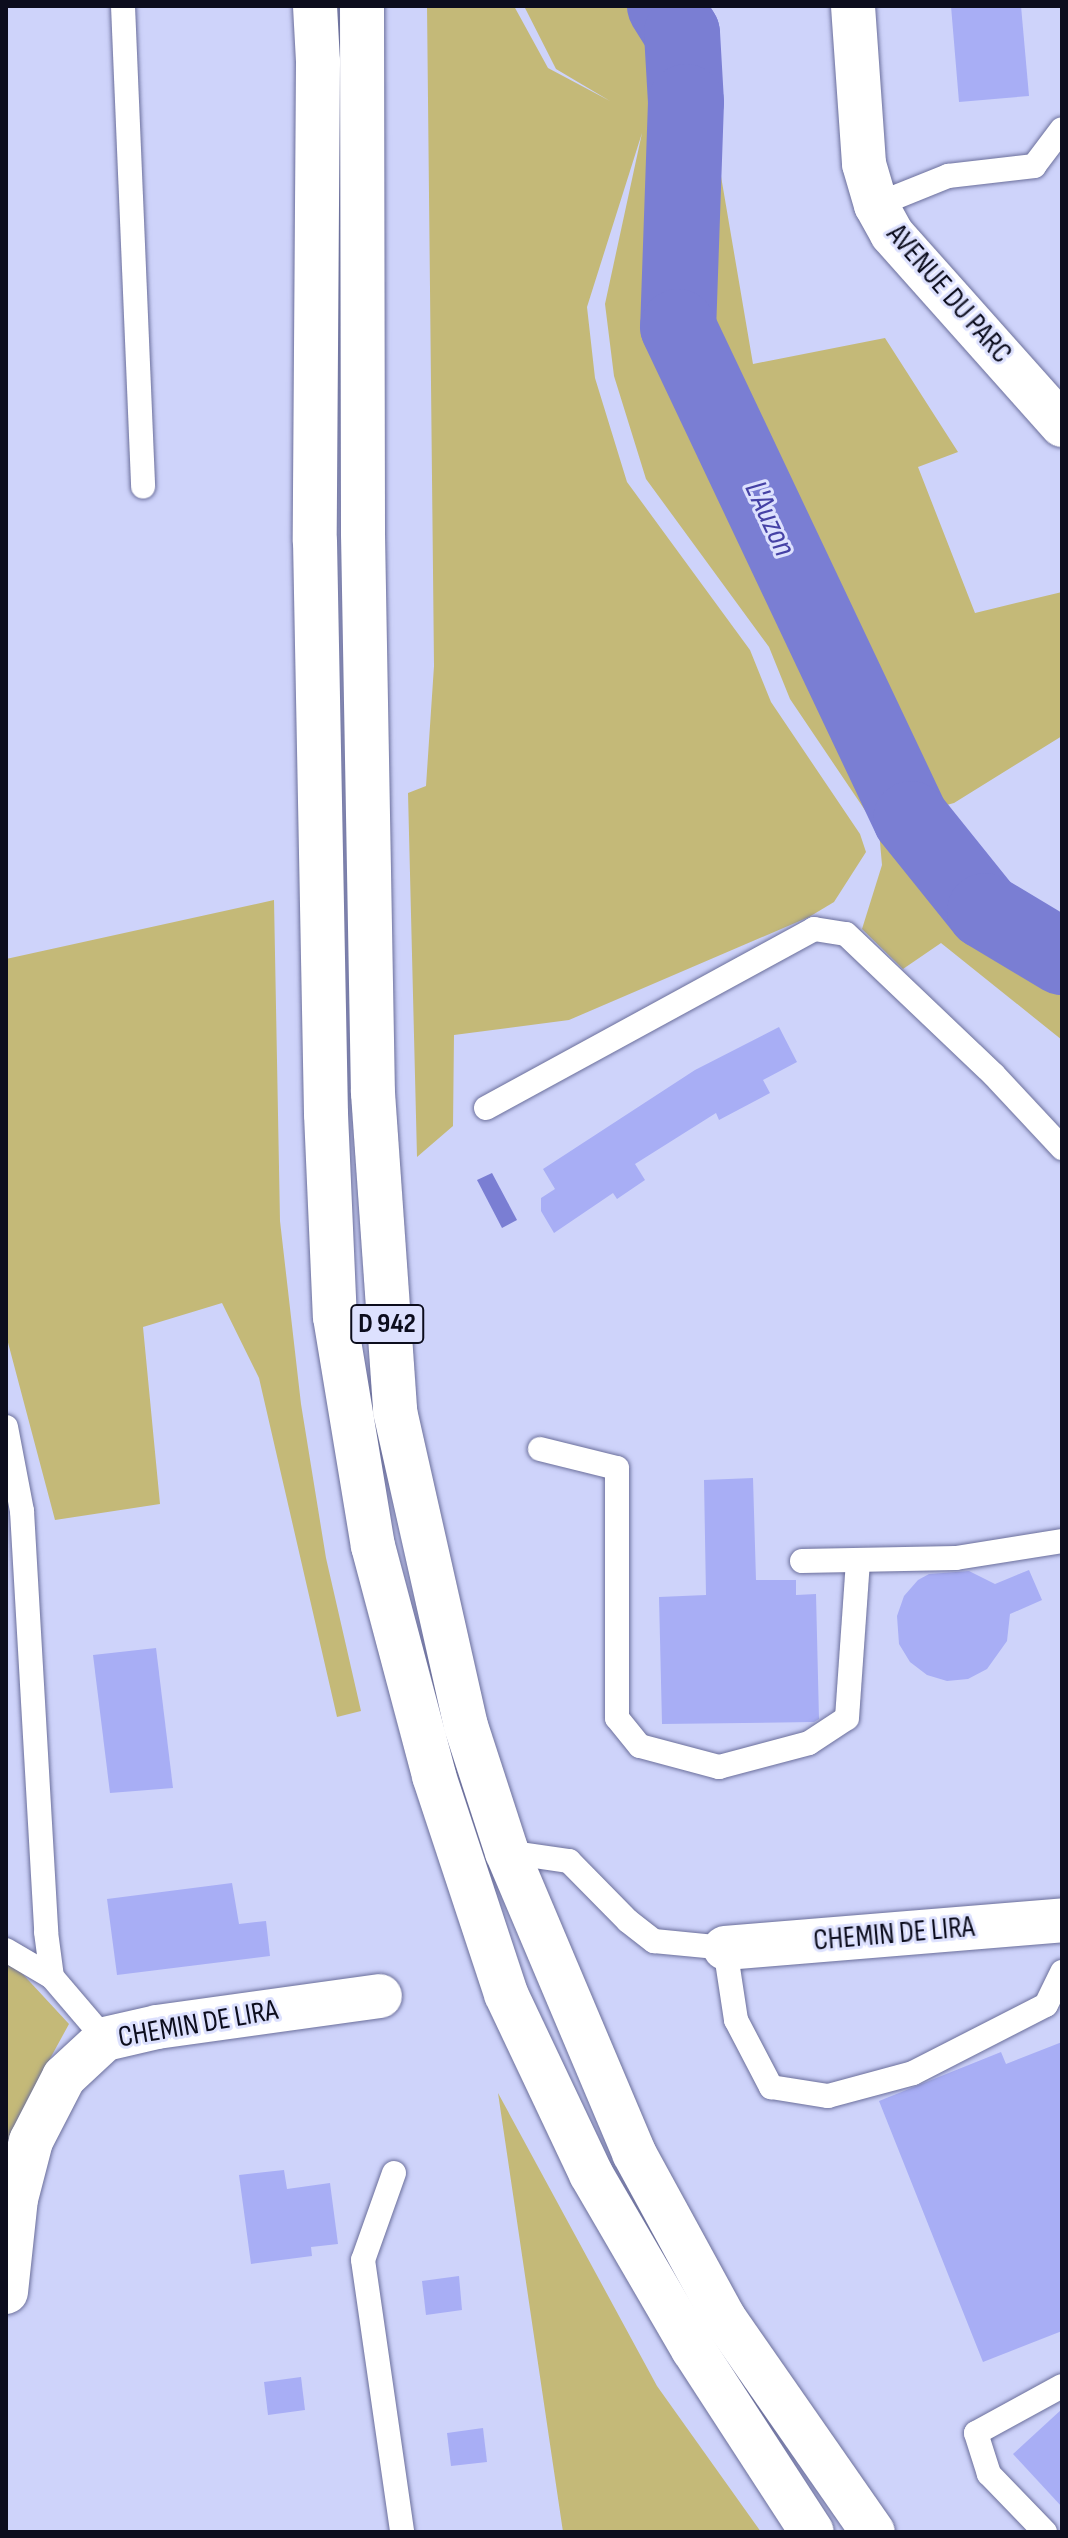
<!DOCTYPE html>
<html>
<head>
<meta charset="utf-8">
<style>
	body { margin:0 }
	#map { position:relative; width:1068px; height:2538px; overflow:hidden; background:#ced3fa; font-family:"Sofia Sans Condensed",sans-serif }
	div>[style] { position:absolute }
	.green>* { inset:0; background:#c4b978 }
	.water>* { inset:0; background:#7a7ed3 }
	.river>* { height:76px; margin:-38px; padding:0 38px; transform-origin:38px; border-radius:38px; background:#7a7ed3 }
	.building>* { inset:0; background:#a8aef5 }
	.roads { filter:drop-shadow(0 0 2px #6b6f9b) drop-shadow(0 0 2px #6b6f9b) }
	.lane>* { height:24px; margin:-12px; padding:0 12px; transform-origin:12px; border-radius:12px; background:#fff }
	.street>* { height:44px; margin:-22px; padding:0 22px; transform-origin:22px; border-radius:22px; background:#fff }
	.primary>* { height:44px; margin:-22px; padding:0 22px; transform-origin:22px; border-radius:22px; background:#fff }
	span { translate:-50% -50%; white-space:nowrap; text-align:center; line-height:1.15; -webkit-text-stroke:6px #dde1fe; paint-order:stroke }
	.shield-label span { padding:2px 6px; background:#dde1fe; border:2px solid; border-radius:6px; -webkit-text-stroke-width:0 }
	.shield-label { font-size:28px; color:#0c0d1d; font-weight:700 }
	.street-label { font-size:30px; color:#0c0d1d }
	.water-label { font-size:32px; color:#4541a5; font-style:italic }
	.frame { position:absolute; inset:0; border:8px solid #0c0d1d; pointer-events:none }
</style>
</head>
<body>
<div id="map">
	<div class="green">
		<div style="clip-path:polygon(427px 6px,514px 6px,548px 68px,610px 101px,556px 69px,524px 6px,692px 6px,753px 364px,885px 338px,958px 452px,918px 467px,975px 613px,1062px 592px,1062px 736px,954px 803px,899px 818px,972px 918px,1062px 973px,1062px 1040px,941px 943px,903px 969px,862px 929px,882px 865px,879px 831px,790px 699px,769px 647px,646px 479px,614px 376px,605px 304px,642px 133px,587px 307px,595px 378px,627px 482px,750px 650px,771px 702px,860px 834px,866px 852px,834px 902px,809px 917px,569px 1020px,454px 1035px,453px 1126px,417px 1157px,408px 793px,426px 786px,434px 666px)"></div>
		<div style="clip-path:polygon(274px 900px,280px 1221px,301px 1404px,326px 1558px,361px 1711px,337px 1717px,259px 1378px,222px 1303px,143px 1327px,160px 1504px,55px 1520px,6px 1335px,6px 959px)"></div>
		<div style="clip-path:polygon(6px 1964px,18px 1969px,69px 2024px,34px 2088px,6px 2162px)"></div>
		<div style="clip-path:polygon(498px 2093px,657px 2386px,761px 2532px,563px 2532px)"></div>
	</div>
	<div class="water">
		<div style="clip-path:polygon(492px 1173px,517px 1220px,502px 1228px,477px 1180px)"></div>
	</div>
	<div class="river">
		<div style="left:665px;top:6px;width:32px;rotate:58deg"></div>
		<div style="left:682px;top:33px;width:69px;rotate:86.7deg"></div>
		<div style="left:686px;top:102px;width:225px;rotate:92deg"></div>
		<div style="left:678px;top:327px;width:544px;rotate:64.66deg"></div>
		<div style="left:911px;top:819px;width:118px;rotate:51.2deg"></div>
		<div style="left:985px;top:911px;width:90px;rotate:30.9deg"></div>
	</div>
	<div class="building">
		<div style="clip-path:polygon(951px 6px,1021px 6px,1029px 96px,959px 102px)"></div>
		<div style="clip-path:polygon(779px 1027px,797px 1062px,763px 1080px,770px 1093px,719px 1120px,716px 1113px,635px 1164px,645px 1180px,617px 1199px,613px 1193px,554px 1233px,541px 1211px,541px 1198px,555px 1189px,543px 1169px,695px 1070px)"></div>
		<div style="clip-path:polygon(753px 1478px,756px 1580px,796px 1580px,796px 1595px,816px 1594px,819px 1719px,814px 1722px,662px 1724px,659px 1597px,706px 1595px,704px 1480px)"></div>
		<div style="clip-path:polygon(1029px 1570px,1042px 1600px,1010px 1614px,1007px 1641px,987px 1669px,968px 1679px,947px 1681px,927px 1675px,910px 1662px,899px 1644px,897px 1616px,904px 1596px,918px 1580px,929px 1574px,969px 1571px,995px 1584px)"></div>
		<div style="clip-path:polygon(156px 1648px,173px 1788px,110px 1793px,93px 1655px)"></div>
		<div style="clip-path:polygon(232px 1883px,239px 1924px,266px 1921px,270px 1956px,117px 1975px,107px 1899px)"></div>
		<div style="clip-path:polygon(1062px 2042px,1062px 2331px,983px 2362px,879px 2101px,1001px 2052px,1006px 2064px)"></div>
		<div style="clip-path:polygon(284px 2170px,287px 2189px,330px 2183px,338px 2244px,311px 2247px,312px 2256px,251px 2264px,239px 2175px)"></div>
		<div style="clip-path:polygon(459px 2276px,462px 2310px,426px 2315px,422px 2281px)"></div>
		<div style="clip-path:polygon(301px 2377px,305px 2410px,268px 2415px,264px 2382px)"></div>
		<div style="clip-path:polygon(1062px 2409px,1062px 2507px,1013px 2454px)"></div>
		<div style="clip-path:polygon(483px 2428px,487px 2462px,451px 2466px,447px 2433px)"></div>
	</div>
	<div class="roads">
		<div class="lane">
			<div style="left:123px;top:6px;width:481px;rotate:87.6deg"></div>
			<div style="left:876px;top:205px;width:78px;rotate:-21.9deg"></div>
			<div style="left:948px;top:176px;width:87px;rotate:-6.6deg"></div>
			<div style="left:1034px;top:166px;width:46px;rotate:-52.9deg"></div>
			<div style="left:486px;top:1108px;width:374px;rotate:-28.6deg"></div>
			<div style="left:814px;top:929px;width:32px;rotate:9deg"></div>
			<div style="left:846px;top:934px;width:204px;rotate:43.6deg"></div>
			<div style="left:994px;top:1075px;width:100px;rotate:47deg"></div>
			<div style="left:6px;top:1427px;width:86px;rotate:79.2deg"></div>
			<div style="left:22px;top:1511px;width:422px;rotate:86.7deg"></div>
			<div style="left:46px;top:1932px;width:45px;rotate:82.4deg"></div>
			<div style="left:540px;top:1449px;width:79px;rotate:13.9deg"></div>
			<div style="left:617px;top:1468px;width:250px;rotate:90deg"></div>
			<div style="left:617px;top:1718px;width:36px;rotate:51deg"></div>
			<div style="left:640px;top:1746px;width:82px;rotate:14.9deg"></div>
			<div style="left:719px;top:1767px;width:93px;rotate:-14.9deg"></div>
			<div style="left:809px;top:1743px;width:45px;rotate:-33.3deg"></div>
			<div style="left:847px;top:1718px;width:158px;rotate:-86deg"></div>
			<div style="left:802px;top:1561px;width:154px;rotate:-1.1deg"></div>
			<div style="left:956px;top:1558px;width:107px;rotate:-9.1deg"></div>
			<div style="left:507px;top:1852px;width:63px;rotate:8.3deg"></div>
			<div style="left:569px;top:1861px;width:84px;rotate:45.5deg"></div>
			<div style="left:628px;top:1921px;width:33px;rotate:38deg"></div>
			<div style="left:654px;top:1941px;width:71px;rotate:5.6deg"></div>
			<div style="left:725px;top:1948px;width:73px;rotate:81.3deg"></div>
			<div style="left:736px;top:2020px;width:76px;rotate:62.4deg"></div>
			<div style="left:771px;top:2087px;width:58px;rotate:9deg"></div>
			<div style="left:828px;top:2096px;width:88px;rotate:-15.1deg"></div>
			<div style="left:913px;top:2073px;width:149px;rotate:-27.1deg"></div>
			<div style="left:1046px;top:2005px;width:37px;rotate:-64deg"></div>
			<div style="left:6px;top:1950px;width:53px;rotate:30.4deg"></div>
			<div style="left:52px;top:1977px;width:82px;rotate:49.5deg"></div>
			<div style="left:394px;top:2173px;width:92px;rotate:109.6deg"></div>
			<div style="left:363px;top:2260px;width:275px;rotate:81.8deg"></div>
			<div style="left:1045px;top:2532px;width:81px;rotate:-134deg"></div>
			<div style="left:989px;top:2474px;width:43px;rotate:-107.6deg"></div>
			<div style="left:976px;top:2433px;width:98px;rotate:-28.7deg"></div>
		</div>
		<div class="street">
			<div style="left:853px;top:6px;width:158px;rotate:86deg"></div>
			<div style="left:864px;top:164px;width:43px;rotate:73.7deg"></div>
			<div style="left:876px;top:205px;width:33px;rotate:61deg"></div>
			<div style="left:892px;top:234px;width:256px;rotate:48.3deg"></div>
			<div style="left:725px;top:1948px;width:338px;rotate:-4.7deg"></div>
			<div style="left:6px;top:2292px;width:94px;rotate:-83.9deg"></div>
			<div style="left:16px;top:2199px;width:60px;rotate:-75.5deg"></div>
			<div style="left:31px;top:2141px;width:72px;rotate:-62.7deg"></div>
			<div style="left:64px;top:2077px;width:56px;rotate:-42.8deg"></div>
			<div style="left:105px;top:2039px;width:53px;rotate:-13deg"></div>
			<div style="left:157px;top:2027px;width:225px;rotate:-7.9deg"></div>
		</div>
		<div class="primary">
			<div style="left:315px;top:6px;width:56px;rotate:86.9deg"></div>
			<div style="left:318px;top:62px;width:479px;rotate:90.4deg"></div>
			<div style="left:315px;top:541px;width:573px;rotate:88.9deg"></div>
			<div style="left:326px;top:1114px;width:203px;rotate:87.5deg"></div>
			<div style="left:335px;top:1317px;width:232px;rotate:80.6deg"></div>
			<div style="left:373px;top:1546px;width:238px;rotate:75.1deg"></div>
			<div style="left:434px;top:1776px;width:230px;rotate:71.7deg"></div>
			<div style="left:506px;top:1994px;width:199px;rotate:64.7deg"></div>
			<div style="left:591px;top:2174px;width:203px;rotate:59.8deg"></div>
			<div style="left:693px;top:2349px;width:218px;rotate:57deg"></div>
			<div style="left:362px;top:6px;width:528px;rotate:89.89deg"></div>
			<div style="left:363px;top:534px;width:559px;rotate:88.98deg"></div>
			<div style="left:373px;top:1093px;width:319px;rotate:86deg"></div>
			<div style="left:395px;top:1411px;width:323px;rotate:77.3deg"></div>
			<div style="left:466px;top:1726px;width:133px;rotate:72deg"></div>
			<div style="left:507px;top:1852px;width:327px;rotate:67.1deg"></div>
			<div style="left:634px;top:2153px;width:188px;rotate:61.4deg"></div>
			<div style="left:724px;top:2318px;width:261px;rotate:55.2deg"></div>
		</div>
	</div>
	<div class="shield-label">
		<span style="left:387px;top:1324px">D 942</span>
	</div>
	<div class="street-label">
		<span style="left:949px;top:294px;rotate:49deg">AVENUE DU PARC</span>
		<span style="left:894px;top:1934px;rotate:-5deg">CHEMIN DE LIRA</span>
		<span style="left:198px;top:2024px;rotate:-10deg">CHEMIN DE LIRA</span>
	</div>
	<div class="water-label">
		<span style="left:769px;top:519px;rotate:65deg">L'Auzon</span>
	</div>
	<div class="frame"></div>
</div>
</body>
</html>
